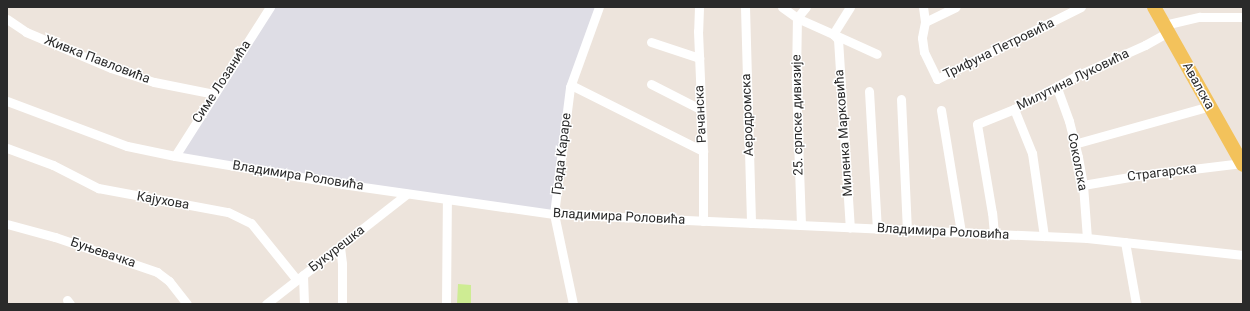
<!DOCTYPE html>
<html>
<head>
<meta charset="utf-8">
<style>
	body { margin:0 }
	#map { position:relative; width:1250px; height:311px; overflow:hidden; background:#ede4dc; font-family:Roboto,sans-serif }
	div>[style] { position:absolute }
	.industrial>* { inset:0; background:#dedde5 }
	.pitch>* { inset:0; background:#ceec93 }
	.street>* { height:9px; margin:-4.5px; padding:0 4.5px; transform-origin:4.5px; border-radius:4.5px; background:#fff }
	.primary>* { height:14px; margin:-7px; padding:0 7px; transform-origin:7px; border-radius:7px; background:#f3c25b }
	span { translate:-50% -50%; white-space:nowrap; text-align:center; line-height:1.15; -webkit-text-stroke:3px #fff; paint-order:stroke }
	.street-label { font-size:13px; color:#2a2a2a }
	.frame { position:absolute; inset:0; border:8px solid #2a2a2a; pointer-events:none }
</style>
</head>
<body>
<div id="map">
	<div class="industrial">
		<div style="clip-path:polygon(270px 7px,599px 7px,570px 87px,554px 214px,175px 156px)"></div>
	</div>
	<div class="pitch">
		<div style="clip-path:polygon(458px 284px,471px 285px,471px 304px,457px 304px)"></div>
	</div>
	<div class="street">
		<div style="left:699px;top:7px;width:24px;rotate:92deg"></div>
		<div style="left:698px;top:31px;width:120px;rotate:87.6deg"></div>
		<div style="left:703px;top:151px;width:70px;rotate:90deg"></div>
		<div style="left:745px;top:7px;width:216px;rotate:88.4deg"></div>
		<div style="left:782px;top:7px;width:19px;rotate:36deg"></div>
		<div style="left:797px;top:18px;width:39px;rotate:24deg"></div>
		<div style="left:833px;top:34px;width:7px;rotate:45deg"></div>
		<div style="left:838px;top:39px;width:189px;rotate:86.4deg"></div>
		<div style="left:850px;top:7px;width:32px;rotate:122deg"></div>
		<div style="left:833px;top:34px;width:48px;rotate:24.4deg"></div>
		<div style="left:923px;top:7px;width:15px;rotate:82deg"></div>
		<div style="left:925px;top:22px;width:16px;rotate:101deg"></div>
		<div style="left:922px;top:38px;width:14px;rotate:82deg"></div>
		<div style="left:924px;top:52px;width:30px;rotate:64deg"></div>
		<div style="left:937px;top:79px;width:161px;rotate:-26.6deg"></div>
		<div style="left:7px;top:19px;width:23px;rotate:34deg"></div>
		<div style="left:26px;top:32px;width:92px;rotate:23deg"></div>
		<div style="left:111px;top:68px;width:45px;rotate:18deg"></div>
		<div style="left:154px;top:82px;width:61px;rotate:11.3deg"></div>
		<div style="left:925px;top:22px;width:34px;rotate:-26deg"></div>
		<div style="left:1164px;top:25px;width:37px;rotate:-13deg"></div>
		<div style="left:1200px;top:17px;width:43px"></div>
		<div style="left:651px;top:42px;width:51px;rotate:18.4deg"></div>
		<div style="left:651px;top:84px;width:55px;rotate:27deg"></div>
		<div style="left:571px;top:85px;width:148px;rotate:26.6deg"></div>
		<div style="left:1057px;top:88px;width:35px;rotate:70deg"></div>
		<div style="left:1069px;top:121px;width:37px;rotate:76deg"></div>
		<div style="left:1078px;top:157px;width:28px;rotate:80deg"></div>
		<div style="left:1083px;top:185px;width:53px;rotate:85.7deg"></div>
		<div style="left:869px;top:91px;width:138px;rotate:86.7deg"></div>
		<div style="left:901px;top:99px;width:131px;rotate:87.4deg"></div>
		<div style="left:7px;top:101px;width:128px;rotate:20.6deg"></div>
		<div style="left:127px;top:146px;width:49px;rotate:11.8deg"></div>
		<div style="left:175px;top:156px;width:176px;rotate:9.5deg"></div>
		<div style="left:349px;top:185px;width:207px;rotate:8.1deg"></div>
		<div style="left:554px;top:214px;width:534px;rotate:2.58deg"></div>
		<div style="left:1087px;top:238px;width:157px;rotate:6.2deg"></div>
		<div style="left:1014px;top:109px;width:48px;rotate:67.8deg"></div>
		<div style="left:1032px;top:153px;width:84px;rotate:81.8deg"></div>
		<div style="left:941px;top:110px;width:124px;rotate:80.7deg"></div>
		<div style="left:1074px;top:144px;width:141px;rotate:-15.6deg"></div>
		<div style="left:7px;top:148px;width:49px;rotate:20.3deg"></div>
		<div style="left:53px;top:165px;width:51px;rotate:27.1deg"></div>
		<div style="left:98px;top:188px;width:132px;rotate:10.5deg"></div>
		<div style="left:228px;top:212px;width:25px;rotate:26deg"></div>
		<div style="left:251px;top:223px;width:73px;rotate:51.1deg"></div>
		<div style="left:175px;top:156px;width:177px;rotate:-57.5deg"></div>
		<div style="left:1083px;top:185px;width:53px;rotate:-9.8deg"></div>
		<div style="left:1135px;top:176px;width:108px;rotate:-6.9deg"></div>
		<div style="left:7px;top:224px;width:50px;rotate:15.2deg"></div>
		<div style="left:55px;top:237px;width:108px;rotate:18.9deg"></div>
		<div style="left:157px;top:272px;width:15px;rotate:37deg"></div>
		<div style="left:169px;top:281px;width:29px;rotate:52deg"></div>
		<div style="left:801px;top:225px;width:146px;rotate:-92deg"></div>
		<div style="left:796px;top:79px;width:61px;rotate:-89.1deg"></div>
		<div style="left:797px;top:18px;width:14px;rotate:-51deg"></div>
		<div style="left:994px;top:234px;width:21px;rotate:-95deg"></div>
		<div style="left:992px;top:213px;width:90px;rotate:-99.6deg"></div>
		<div style="left:977px;top:124px;width:40px;rotate:-22deg"></div>
		<div style="left:1014px;top:109px;width:70px;rotate:-28deg"></div>
		<div style="left:1076px;top:76px;width:76px;rotate:-24.2deg"></div>
		<div style="left:1145px;top:45px;width:26px;rotate:-29deg"></div>
		<div style="left:1125px;top:242px;width:63px;rotate:79.9deg"></div>
		<div style="left:340px;top:247px;width:17px;rotate:83deg"></div>
		<div style="left:342px;top:264px;width:40px;rotate:90deg"></div>
		<div style="left:303px;top:275px;width:29px;rotate:88deg"></div>
		<div style="left:67px;top:300px;width:5px;rotate:53deg"></div>
		<div style="left:266px;top:304px;width:179px;rotate:-38deg"></div>
		<div style="left:446px;top:304px;width:105px;rotate:-89.5deg"></div>
		<div style="left:573px;top:304px;width:92px;rotate:-101.9deg"></div>
		<div style="left:554px;top:214px;width:128px;rotate:-82.8deg"></div>
		<div style="left:570px;top:87px;width:85px;rotate:-70.1deg"></div>
	</div>
	<div class="primary">
		<div style="left:1154px;top:7px;width:181px;rotate:60.6deg"></div>
	</div>
	<div class="street-label">
		<span style="left:999px;top:49px;rotate:-26deg">Трифуна Петровића</span>
		<span style="left:97px;top:60px;rotate:21deg">Живка Павловића</span>
		<span style="left:1073px;top:80px;rotate:-26deg">Милутина Луковића</span>
		<span style="left:222px;top:82px;rotate:-57deg">Симе Лозанића</span>
		<span style="left:1198px;top:86px;rotate:61deg">Авалска</span>
		<span style="left:701px;top:114px;rotate:-93deg">Рачанска</span>
		<span style="left:748px;top:115px;rotate:-92deg">Аеродромска</span>
		<span style="left:798px;top:115px;rotate:-91deg">25. српске дивизије</span>
		<span style="left:844px;top:133px;rotate:-94deg">Миленка Марковића</span>
		<span style="left:562px;top:154px;rotate:-83deg">Града Караре</span>
		<span style="left:1077px;top:162px;rotate:79deg">Соколска</span>
		<span style="left:1162px;top:173px;rotate:-7deg">Страгарска</span>
		<span style="left:298px;top:176px;rotate:9deg">Владимира Роловића</span>
		<span style="left:163px;top:201px;rotate:10deg">Кајухова</span>
		<span style="left:619px;top:217px;rotate:3deg">Владимира Роловића</span>
		<span style="left:943px;top:232px;rotate:3deg">Владимира Роловића</span>
		<span style="left:337px;top:249px;rotate:-38deg">Букурешка</span>
		<span style="left:103px;top:253px;rotate:19deg">Буњевачка</span>
	</div>
	<div class="frame"></div>
</div>
</body>
</html>
